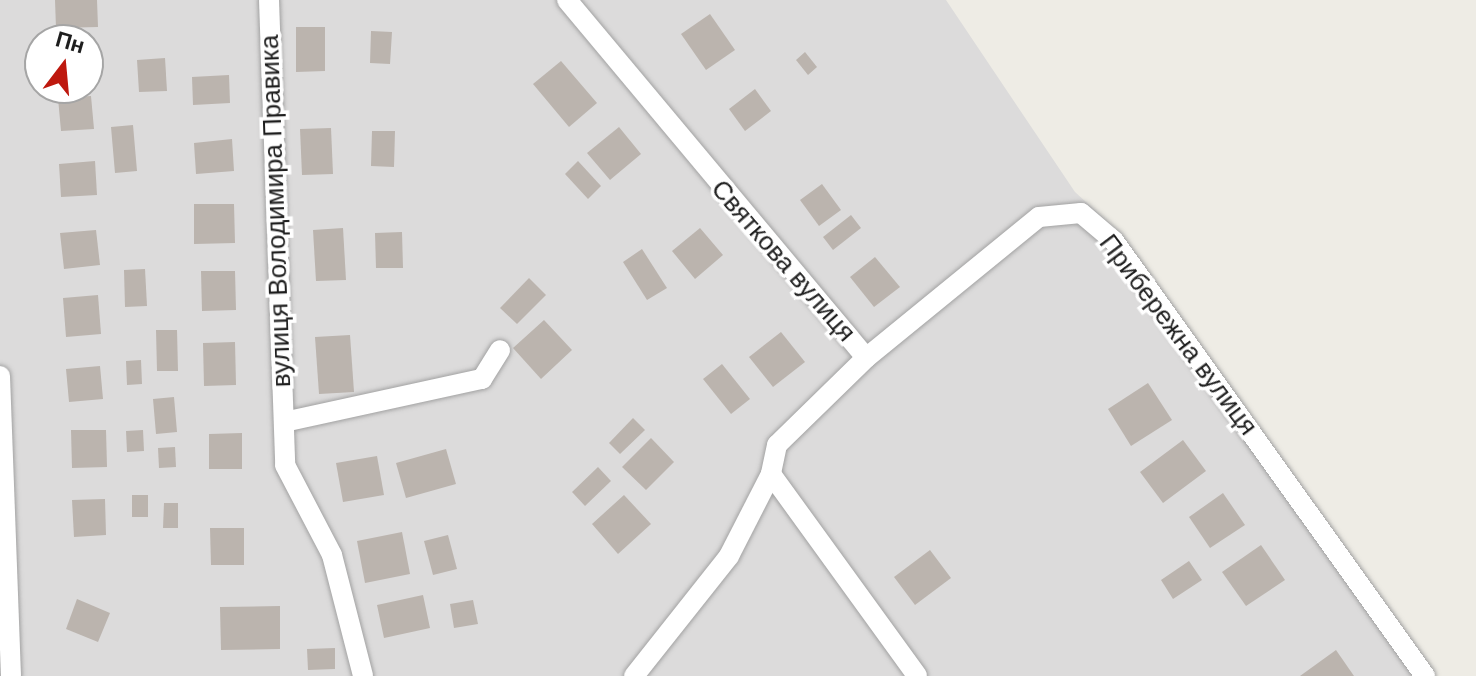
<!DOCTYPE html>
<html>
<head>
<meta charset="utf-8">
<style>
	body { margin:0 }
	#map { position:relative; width:1476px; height:676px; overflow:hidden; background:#eeece5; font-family:Helvetica,sans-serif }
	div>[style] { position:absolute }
	.residential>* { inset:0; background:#dcdbdb }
	.building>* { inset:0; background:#bbb4ae }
	.roads { filter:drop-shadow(0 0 2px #a2a2a2) drop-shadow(0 0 2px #a2a2a2) }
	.minor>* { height:20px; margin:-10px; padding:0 10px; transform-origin:10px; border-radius:10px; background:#fff }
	span { translate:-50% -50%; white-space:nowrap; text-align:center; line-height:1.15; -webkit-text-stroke:7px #fff; paint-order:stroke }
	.street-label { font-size:26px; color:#1e1e1e }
	.north { position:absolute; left:24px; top:24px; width:80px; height:80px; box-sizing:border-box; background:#fff; border:2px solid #a5a5a5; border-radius:50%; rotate:16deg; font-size:22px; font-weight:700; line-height:32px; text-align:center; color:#1e1e1e }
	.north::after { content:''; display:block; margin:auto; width:28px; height:36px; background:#be180e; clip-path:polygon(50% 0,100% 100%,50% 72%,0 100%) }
</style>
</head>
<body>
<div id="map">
	<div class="residential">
		<div style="clip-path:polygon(evenodd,0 0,946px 0,1075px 192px,1110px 224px,1432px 676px,0 676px,0 0,40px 40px,88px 40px,88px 88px,40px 88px,40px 40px)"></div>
	</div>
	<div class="building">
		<div style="clip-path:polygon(55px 0,97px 0,98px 27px,56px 28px)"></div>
		<div style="clip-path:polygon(710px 14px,735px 50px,706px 70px,681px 34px)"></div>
		<div style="clip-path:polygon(296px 27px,325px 27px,325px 71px,296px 72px)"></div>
		<div style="clip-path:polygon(371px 31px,392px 32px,390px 64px,370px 63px)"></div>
		<div style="clip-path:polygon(805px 52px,817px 67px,808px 75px,796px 60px)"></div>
		<div style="clip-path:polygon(165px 58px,167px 91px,139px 92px,137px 60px)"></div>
		<div style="clip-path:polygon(561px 61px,597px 103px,569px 127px,533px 84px)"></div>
		<div style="clip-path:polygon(229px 75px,230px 103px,193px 105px,192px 77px)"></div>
		<div style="clip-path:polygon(755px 89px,771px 111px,745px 131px,729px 109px)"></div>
		<div style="clip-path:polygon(91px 96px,94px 129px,61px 131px,58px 98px)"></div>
		<div style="clip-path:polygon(133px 125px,137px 171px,115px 173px,111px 127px)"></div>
		<div style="clip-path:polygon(619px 127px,641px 154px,610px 180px,587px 153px)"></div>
		<div style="clip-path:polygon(331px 128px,333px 174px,302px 175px,300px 129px)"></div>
		<div style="clip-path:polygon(372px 131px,395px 131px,394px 167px,371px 166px)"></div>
		<div style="clip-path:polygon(232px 139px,234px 171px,196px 174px,194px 143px)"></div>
		<div style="clip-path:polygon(95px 161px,97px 195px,61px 197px,59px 164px)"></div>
		<div style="clip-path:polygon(578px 161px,601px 186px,588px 199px,565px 174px)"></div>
		<div style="clip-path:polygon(822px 184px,841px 210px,819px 226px,800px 200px)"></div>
		<div style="clip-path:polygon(194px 204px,234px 204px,235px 243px,194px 244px)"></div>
		<div style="clip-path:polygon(851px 215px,861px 228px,833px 250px,823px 237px)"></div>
		<div style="clip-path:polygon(343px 228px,346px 280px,316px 281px,313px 230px)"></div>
		<div style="clip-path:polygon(700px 228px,723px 255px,695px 279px,672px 251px)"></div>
		<div style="clip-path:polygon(96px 230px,100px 265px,64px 269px,60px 233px)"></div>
		<div style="clip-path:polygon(402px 232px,403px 268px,376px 268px,375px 233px)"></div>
		<div style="clip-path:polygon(642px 249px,667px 288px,647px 300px,623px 262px)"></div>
		<div style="clip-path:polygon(875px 257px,900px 287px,874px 307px,850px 277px)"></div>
		<div style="clip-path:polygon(145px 269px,147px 306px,125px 307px,124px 270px)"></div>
		<div style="clip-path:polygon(201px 271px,235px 271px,236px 310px,202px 311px)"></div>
		<div style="clip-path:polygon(529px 278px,546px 295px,517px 324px,500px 308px)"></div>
		<div style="clip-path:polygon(98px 295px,101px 334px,66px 337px,63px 298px)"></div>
		<div style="clip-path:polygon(544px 320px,572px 350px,541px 379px,513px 348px)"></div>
		<div style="clip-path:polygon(156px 330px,177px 330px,178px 371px,157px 371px)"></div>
		<div style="clip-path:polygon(781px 332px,805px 362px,773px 387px,749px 357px)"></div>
		<div style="clip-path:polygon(350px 335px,354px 392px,319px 394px,315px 337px)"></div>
		<div style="clip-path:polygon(235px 342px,236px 385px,204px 386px,203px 343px)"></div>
		<div style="clip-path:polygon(141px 360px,142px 384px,127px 385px,126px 361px)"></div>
		<div style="clip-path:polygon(722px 364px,750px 399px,731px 414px,703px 379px)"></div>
		<div style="clip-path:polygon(100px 366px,103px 399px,69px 402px,66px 369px)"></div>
		<div style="clip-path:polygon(1148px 383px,1172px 420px,1131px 446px,1108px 409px)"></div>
		<div style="clip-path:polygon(174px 397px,177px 432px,156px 434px,153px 399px)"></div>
		<div style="clip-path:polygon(633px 418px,645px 430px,620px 454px,609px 443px)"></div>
		<div style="clip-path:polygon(71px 430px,106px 430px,107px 467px,72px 468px)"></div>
		<div style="clip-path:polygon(143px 430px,144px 451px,127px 452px,126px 431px)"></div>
		<div style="clip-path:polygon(242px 433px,242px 469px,209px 469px,209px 434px)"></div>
		<div style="clip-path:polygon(651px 438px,674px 462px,646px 490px,622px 467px)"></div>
		<div style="clip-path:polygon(1183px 440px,1206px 471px,1163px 503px,1140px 472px)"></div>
		<div style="clip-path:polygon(175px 447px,176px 467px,159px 468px,158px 448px)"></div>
		<div style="clip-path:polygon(446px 449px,456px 484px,406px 498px,396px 463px)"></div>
		<div style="clip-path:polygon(377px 456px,384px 495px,343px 502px,336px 463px)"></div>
		<div style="clip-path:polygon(598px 467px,611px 481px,585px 506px,572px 492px)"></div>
		<div style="clip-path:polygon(1223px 493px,1245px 525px,1210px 548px,1189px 517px)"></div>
		<div style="clip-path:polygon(132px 495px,148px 495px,148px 517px,132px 517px)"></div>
		<div style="clip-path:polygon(624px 495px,651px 524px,618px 554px,592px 524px)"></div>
		<div style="clip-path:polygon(105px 499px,106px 535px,74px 537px,72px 500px)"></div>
		<div style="clip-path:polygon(164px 503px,178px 503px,178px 528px,163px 528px)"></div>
		<div style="clip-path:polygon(210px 528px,244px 528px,244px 565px,211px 565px)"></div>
		<div style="clip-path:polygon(402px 532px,410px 574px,365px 583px,357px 541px)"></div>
		<div style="clip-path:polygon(448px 535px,457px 569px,433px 575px,424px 541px)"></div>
		<div style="clip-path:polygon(1261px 545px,1285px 580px,1246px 606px,1222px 572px)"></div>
		<div style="clip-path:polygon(930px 550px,951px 578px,915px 605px,894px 577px)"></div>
		<div style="clip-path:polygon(1189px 561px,1202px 580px,1173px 599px,1161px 580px)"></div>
		<div style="clip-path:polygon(423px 595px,430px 628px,384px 638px,377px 605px)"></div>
		<div style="clip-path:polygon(77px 599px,110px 613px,98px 642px,66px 629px)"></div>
		<div style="clip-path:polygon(473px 600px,478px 624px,454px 628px,450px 604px)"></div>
		<div style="clip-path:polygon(280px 606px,280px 649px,221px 650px,220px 607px)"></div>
		<div style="clip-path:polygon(335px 648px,335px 669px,308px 670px,307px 649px)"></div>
		<div style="clip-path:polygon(1336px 650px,1354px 676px,1300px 676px)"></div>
	</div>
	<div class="roads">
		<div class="minor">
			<div style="left:269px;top:0;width:465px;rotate:88deg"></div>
			<div style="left:285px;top:465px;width:102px;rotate:62.4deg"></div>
			<div style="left:332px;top:555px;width:125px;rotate:75.6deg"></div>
			<div style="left:567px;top:0;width:466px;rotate:50.1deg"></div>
			<div style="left:866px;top:358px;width:124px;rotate:135.7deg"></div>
			<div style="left:777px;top:445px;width:30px;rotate:102deg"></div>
			<div style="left:771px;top:474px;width:249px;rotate:54.1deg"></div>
			<div style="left:866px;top:358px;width:223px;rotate:-39.2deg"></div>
			<div style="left:1039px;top:217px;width:42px;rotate:-5.4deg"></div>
			<div style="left:1081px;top:213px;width:43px;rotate:40.3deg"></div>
			<div style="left:1114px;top:241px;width:535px;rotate:54.44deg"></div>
			<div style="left:0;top:376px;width:300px;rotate:87.9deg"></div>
			<div style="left:284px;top:422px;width:203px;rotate:-12.3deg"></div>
			<div style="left:482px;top:379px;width:34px;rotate:-58deg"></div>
			<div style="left:634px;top:676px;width:153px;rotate:-51.6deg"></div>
			<div style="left:729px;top:556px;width:92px;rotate:-62.9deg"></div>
		</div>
	</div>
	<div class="street-label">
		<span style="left:276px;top:211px;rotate:-92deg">вулиця Володимира Правика</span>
		<span style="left:783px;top:261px;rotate:49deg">Святкова вулиця</span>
		<span style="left:1178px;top:335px;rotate:53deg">Прибережна вулиця</span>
	</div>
	<div class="north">Пн</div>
</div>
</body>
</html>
